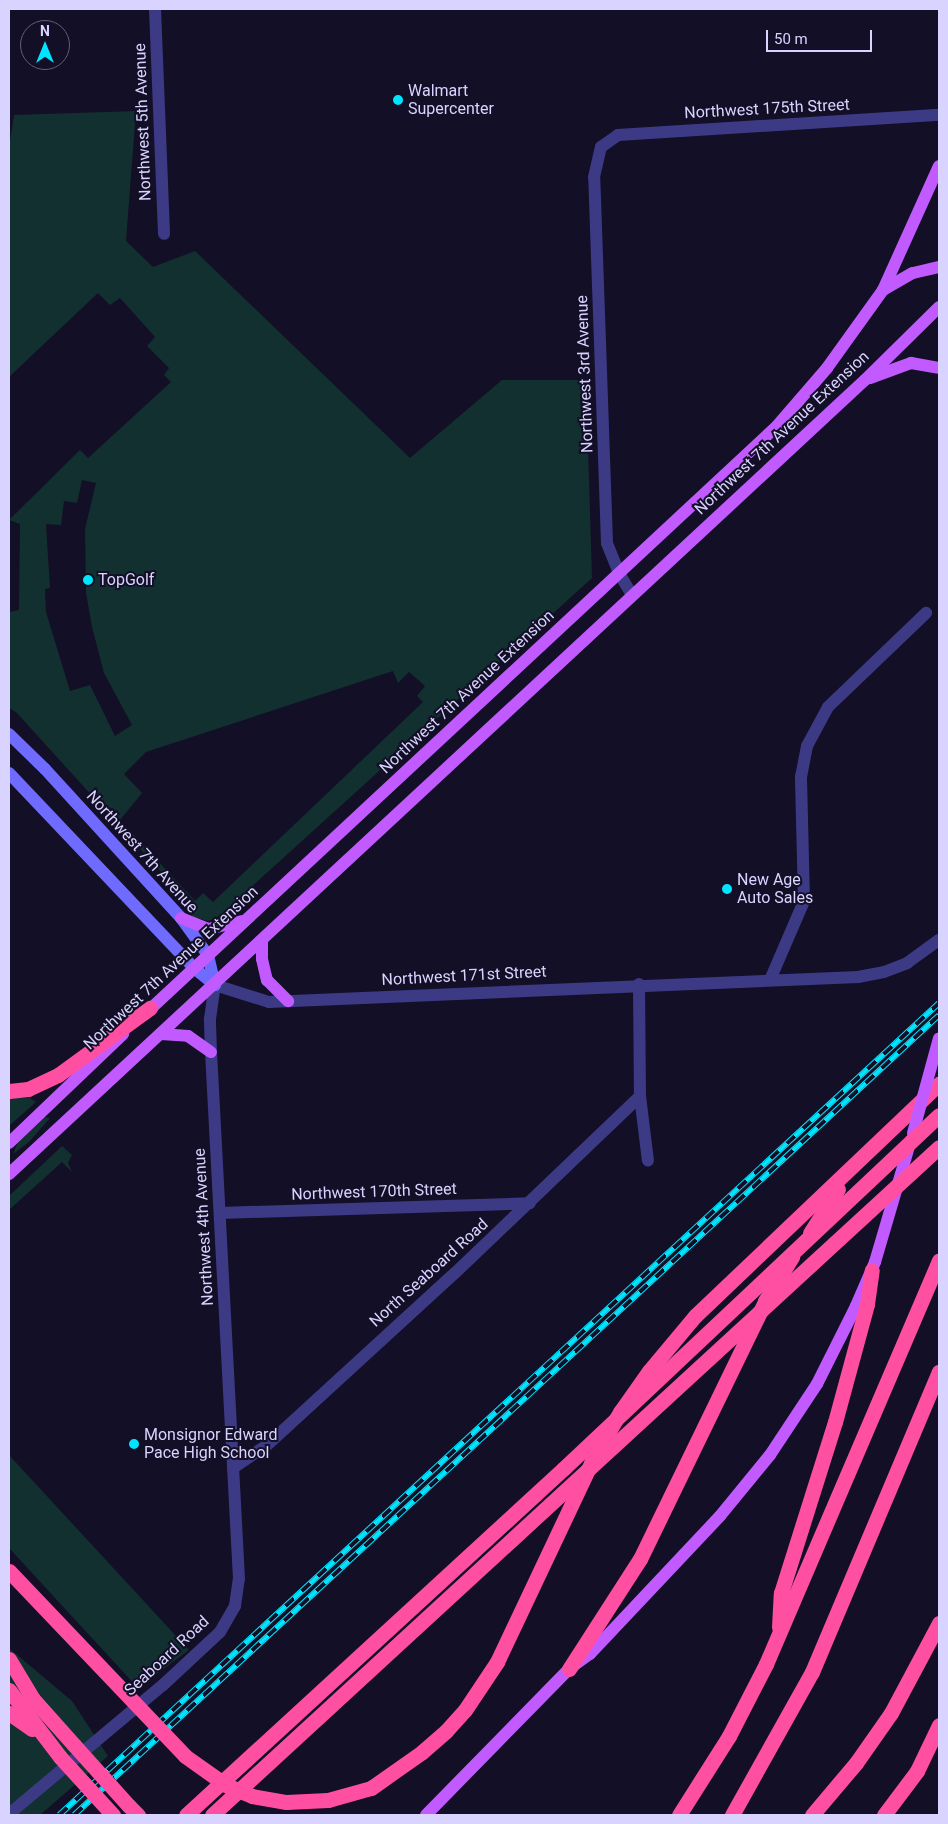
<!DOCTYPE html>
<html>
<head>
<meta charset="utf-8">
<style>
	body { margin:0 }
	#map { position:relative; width:948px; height:1824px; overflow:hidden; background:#130f26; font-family:Roboto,sans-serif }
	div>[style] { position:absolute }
	.green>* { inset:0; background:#12302f }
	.street>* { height:12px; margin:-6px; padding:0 6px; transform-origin:6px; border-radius:6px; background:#3d3a85 }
	.secondary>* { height:12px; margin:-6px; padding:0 6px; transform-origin:6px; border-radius:6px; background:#6f6bff }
	.primary>* { height:12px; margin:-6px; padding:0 6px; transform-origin:6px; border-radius:6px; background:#c25bff }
	.highway>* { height:15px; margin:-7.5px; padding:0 7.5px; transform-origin:7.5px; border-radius:7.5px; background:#ff4fa3 }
	.rail>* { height:5.5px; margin-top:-2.75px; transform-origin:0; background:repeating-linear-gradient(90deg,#130f26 0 11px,#00e5ff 0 22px); box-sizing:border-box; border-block:1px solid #00e5ff }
	.primary-bridge>* { height:12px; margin:-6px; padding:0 6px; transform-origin:6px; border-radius:6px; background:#c25bff }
	.highway-bridge>* { height:15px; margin:-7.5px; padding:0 7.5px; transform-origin:7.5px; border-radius:7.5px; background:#ff4fa3 }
	.dots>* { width:14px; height:14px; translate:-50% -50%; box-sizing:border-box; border:2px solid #130f26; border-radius:50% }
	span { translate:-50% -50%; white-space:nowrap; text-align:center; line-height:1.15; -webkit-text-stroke:4px #130f26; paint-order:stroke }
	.poi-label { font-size:16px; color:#d9d4ff }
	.left { translate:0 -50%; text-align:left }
	.street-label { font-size:16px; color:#d9d4ff }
	.frame { position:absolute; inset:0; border:10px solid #d9d4ff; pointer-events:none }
	.north { position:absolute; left:20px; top:20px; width:50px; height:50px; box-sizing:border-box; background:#130f26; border:1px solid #625e7d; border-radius:50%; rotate:0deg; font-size:14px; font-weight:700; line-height:20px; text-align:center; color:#d9d4ff }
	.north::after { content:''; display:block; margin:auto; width:18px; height:22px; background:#00e5ff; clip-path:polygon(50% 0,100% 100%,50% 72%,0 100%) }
	.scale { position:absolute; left:766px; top:30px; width:106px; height:22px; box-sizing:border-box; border:2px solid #d9d4ff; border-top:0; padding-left:6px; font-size:15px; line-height:18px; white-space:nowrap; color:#d9d4ff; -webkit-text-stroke:4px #130f26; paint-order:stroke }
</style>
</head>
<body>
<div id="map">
	<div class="green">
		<div style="clip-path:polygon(evenodd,136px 111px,126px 241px,153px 267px,195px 251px,410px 458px,502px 380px,586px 380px,592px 578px,217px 918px,208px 921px,193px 917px,189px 910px,192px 906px,16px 712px,9px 708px,9px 612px,19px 610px,20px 524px,9px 520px,80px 450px,88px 458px,171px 382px,164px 375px,169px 368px,147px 346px,155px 337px,120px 298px,110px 305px,98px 293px,9px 377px,9px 147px,14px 115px,136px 111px,82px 480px,96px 483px,85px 529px,86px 593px,92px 627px,104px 673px,132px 725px,115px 736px,90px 685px,70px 691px,46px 612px,45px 589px,50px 588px,46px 524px,61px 525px,64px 501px,77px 503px,82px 480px,136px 111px,393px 671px,398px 683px,409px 672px,425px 686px,417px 696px,423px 702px,213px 902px,203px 893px,195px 901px,120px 820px,142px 793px,124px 774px,146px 752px,393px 671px)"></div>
		<div style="clip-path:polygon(9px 1098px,30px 1098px,36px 1102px,9px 1126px)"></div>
		<div style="clip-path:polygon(44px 1117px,50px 1118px,29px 1142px,13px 1154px,18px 1142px)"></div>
		<div style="clip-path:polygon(62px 1146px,72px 1155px,68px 1163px,72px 1172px,62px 1162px,9px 1210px,9px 1196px)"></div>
		<div style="clip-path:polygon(9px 1455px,189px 1650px,138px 1688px,9px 1548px)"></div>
		<div style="clip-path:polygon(9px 1648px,72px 1701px,108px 1756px,40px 1815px,9px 1815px)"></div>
	</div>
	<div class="street">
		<div style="left:155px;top:9px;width:225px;rotate:87.7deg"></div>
		<div style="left:632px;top:595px;width:26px;rotate:-121deg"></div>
		<div style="left:619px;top:573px;width:32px;rotate:-112deg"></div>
		<div style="left:607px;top:543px;width:366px;rotate:-92deg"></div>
		<div style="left:594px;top:177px;width:31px;rotate:-77deg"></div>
		<div style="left:601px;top:147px;width:21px;rotate:-35deg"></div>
		<div style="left:618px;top:135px;width:322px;rotate:-3.6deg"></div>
		<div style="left:770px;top:980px;width:86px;rotate:-66.7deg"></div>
		<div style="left:804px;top:901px;width:124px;rotate:-91.4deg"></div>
		<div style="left:801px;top:777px;width:32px;rotate:-79deg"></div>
		<div style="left:807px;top:746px;width:44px;rotate:-61.7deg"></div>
		<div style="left:828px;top:707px;width:136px;rotate:-43.8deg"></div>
		<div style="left:639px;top:984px;width:112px;rotate:89.5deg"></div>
		<div style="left:640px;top:1096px;width:65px;rotate:83deg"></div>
		<div style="left:220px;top:1213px;width:310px;rotate:-1.8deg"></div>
		<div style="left:233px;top:1468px;width:40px;rotate:-34deg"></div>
		<div style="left:266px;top:1446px;width:256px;rotate:-42.5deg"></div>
		<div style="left:455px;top:1273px;width:256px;rotate:-43.7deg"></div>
		<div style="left:9px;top:1814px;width:201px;rotate:-40deg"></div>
		<div style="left:163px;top:1685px;width:78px;rotate:-42.9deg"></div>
		<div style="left:220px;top:1632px;width:30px;rotate:-60deg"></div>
		<div style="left:235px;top:1606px;width:27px;rotate:-82deg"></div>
		<div style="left:239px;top:1579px;width:528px;rotate:-93.04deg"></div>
		<div style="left:211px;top:1052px;width:33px;rotate:-92deg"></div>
		<div style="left:210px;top:1019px;width:34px;rotate:-82deg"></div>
		<div style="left:215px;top:985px;width:57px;rotate:17.5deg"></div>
		<div style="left:269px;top:1002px;width:590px;rotate:-2.43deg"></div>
		<div style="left:858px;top:977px;width:26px;rotate:-11deg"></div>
		<div style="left:884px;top:972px;width:25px;rotate:-21deg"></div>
		<div style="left:907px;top:963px;width:39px;rotate:-36deg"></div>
	</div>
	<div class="secondary">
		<div style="left:9px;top:734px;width:50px;rotate:44.2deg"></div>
		<div style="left:45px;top:769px;width:202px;rotate:47.6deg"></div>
		<div style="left:181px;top:918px;width:46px;rotate:53.9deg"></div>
		<div style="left:208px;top:955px;width:31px;rotate:77deg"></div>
		<div style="left:9px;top:773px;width:269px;rotate:46.5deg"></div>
		<div style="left:194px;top:968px;width:27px;rotate:39deg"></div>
	</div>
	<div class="primary">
		<div style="left:883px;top:290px;width:136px;rotate:-65.7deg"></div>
		<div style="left:870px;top:378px;width:44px;rotate:-20.1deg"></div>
		<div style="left:911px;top:363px;width:28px;rotate:10deg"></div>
		<div style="left:181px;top:918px;width:29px;rotate:22deg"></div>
		<div style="left:208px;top:929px;width:35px;rotate:-13deg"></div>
		<div style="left:262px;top:941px;width:18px;rotate:90deg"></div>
		<div style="left:262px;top:959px;width:22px;rotate:77deg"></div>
		<div style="left:267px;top:980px;width:30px;rotate:45deg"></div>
		<div style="left:145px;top:1014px;width:863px;rotate:-42.93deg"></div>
		<div style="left:777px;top:426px;width:77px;rotate:-49.2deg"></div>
		<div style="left:827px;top:368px;width:96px;rotate:-54.3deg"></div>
		<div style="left:883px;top:290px;width:34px;rotate:-30deg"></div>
		<div style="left:913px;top:273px;width:27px;rotate:-13deg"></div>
		<div style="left:161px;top:1034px;width:27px;rotate:4deg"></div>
		<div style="left:188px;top:1036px;width:28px;rotate:35deg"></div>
		<div style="left:9px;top:1143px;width:158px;rotate:-43.7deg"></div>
		<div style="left:9px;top:1174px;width:1168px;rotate:-42.85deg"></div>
		<div style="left:865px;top:380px;width:104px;rotate:-44.6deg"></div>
		<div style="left:426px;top:1815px;width:204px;rotate:-45.6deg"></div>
		<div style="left:569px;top:1669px;width:26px;rotate:-36deg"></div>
		<div style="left:590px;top:1654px;width:190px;rotate:-46.7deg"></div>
		<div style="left:720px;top:1516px;width:79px;rotate:-50.7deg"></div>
		<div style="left:770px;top:1455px;width:85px;rotate:-56.5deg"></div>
		<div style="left:817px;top:1384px;width:87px;rotate:-63.4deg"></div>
		<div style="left:856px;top:1306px;width:48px;rotate:-66.6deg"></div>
		<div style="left:875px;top:1262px;width:127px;rotate:-73.6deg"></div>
	</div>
	<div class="highway">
		<div style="left:9px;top:1091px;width:19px;rotate:-6deg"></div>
		<div style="left:28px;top:1089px;width:33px;rotate:-25deg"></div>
		<div style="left:58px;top:1075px;width:114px;rotate:-36.1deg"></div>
		<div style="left:810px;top:1233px;width:52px;rotate:-57.5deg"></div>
		<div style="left:779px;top:1627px;width:34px;rotate:-87deg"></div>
		<div style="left:781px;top:1593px;width:179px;rotate:-72.5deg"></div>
		<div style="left:835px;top:1422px;width:122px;rotate:-74.8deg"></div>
		<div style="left:867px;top:1304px;width:34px;rotate:-82deg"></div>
		<div style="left:9px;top:1659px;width:47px;rotate:59deg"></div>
		<div style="left:33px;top:1699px;width:62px;rotate:48.3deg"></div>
		<div style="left:569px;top:1669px;width:131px;rotate:-57.2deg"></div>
		<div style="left:640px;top:1559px;width:287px;rotate:-64.1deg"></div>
		<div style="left:765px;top:1301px;width:52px;rotate:-58.5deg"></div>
		<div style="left:9px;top:1690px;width:84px;rotate:52.7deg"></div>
		<div style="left:9px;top:1713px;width:28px;rotate:35deg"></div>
		<div style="left:185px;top:1756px;width:50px;rotate:35.3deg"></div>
		<div style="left:226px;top:1785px;width:28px;rotate:23deg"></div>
		<div style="left:252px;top:1796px;width:35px;rotate:10deg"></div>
		<div style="left:286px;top:1802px;width:42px;rotate:-2.7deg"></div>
		<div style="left:328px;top:1800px;width:45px;rotate:-15.6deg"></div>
		<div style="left:371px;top:1788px;width:62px;rotate:-35.2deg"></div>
		<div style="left:422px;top:1752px;width:32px;rotate:-41deg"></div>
		<div style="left:446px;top:1731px;width:28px;rotate:-48deg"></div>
		<div style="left:465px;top:1710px;width:58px;rotate:-56.3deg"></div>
		<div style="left:497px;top:1662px;width:220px;rotate:-64.7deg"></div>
		<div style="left:591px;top:1463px;width:59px;rotate:-60.4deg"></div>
		<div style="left:620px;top:1412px;width:50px;rotate:-54.7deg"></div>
		<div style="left:649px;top:1371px;width:72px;rotate:-50.1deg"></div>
		<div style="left:695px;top:1316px;width:337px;rotate:-43.6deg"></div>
		<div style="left:129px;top:1806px;width:13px;rotate:45deg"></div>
		<div style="left:679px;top:1815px;width:93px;rotate:-57.7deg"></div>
		<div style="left:729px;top:1736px;width:81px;rotate:-62.8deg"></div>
		<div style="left:766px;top:1664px;width:439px;rotate:-66.8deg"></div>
		<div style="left:732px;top:1815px;width:164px;rotate:-60.8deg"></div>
		<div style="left:812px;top:1672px;width:326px;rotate:-67.1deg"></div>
		<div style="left:812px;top:1815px;width:68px;rotate:-49.8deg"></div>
		<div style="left:856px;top:1763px;width:61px;rotate:-55deg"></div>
		<div style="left:891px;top:1713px;width:102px;rotate:-61.9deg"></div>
		<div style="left:884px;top:1815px;width:55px;rotate:-53.1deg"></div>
		<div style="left:917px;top:1771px;width:51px;rotate:-64.4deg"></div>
	</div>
	<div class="rail">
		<div style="left:59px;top:1815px;width:1197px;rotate:-42.7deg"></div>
		<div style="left:74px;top:1815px;width:1178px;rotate:-42.76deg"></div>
	</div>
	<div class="primary-bridge">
		<div style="left:913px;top:1133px;width:98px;rotate:-74.7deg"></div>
	</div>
	<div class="highway-bridge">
		<div style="left:9px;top:1571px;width:255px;rotate:46.4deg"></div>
		<div style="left:74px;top:1745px;width:82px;rotate:48deg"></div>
		<div style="left:60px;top:1757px;width:79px;rotate:47.6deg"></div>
		<div style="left:186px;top:1815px;width:512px;rotate:-42.54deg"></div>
		<div style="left:563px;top:1469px;width:516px;rotate:-43.27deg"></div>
		<div style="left:212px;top:1815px;width:987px;rotate:-42.58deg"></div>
	</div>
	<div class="dots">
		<div style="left:398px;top:100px;background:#00e5ff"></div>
		<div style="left:88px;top:580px;background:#00e5ff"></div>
		<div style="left:727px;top:889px;background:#00e5ff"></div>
		<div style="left:134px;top:1444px;background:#00e5ff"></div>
	</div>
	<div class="poi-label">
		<span class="left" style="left:408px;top:100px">Walmart<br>Supercenter</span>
		<span class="left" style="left:98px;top:580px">TopGolf</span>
		<span class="left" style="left:737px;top:889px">New Age<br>Auto Sales</span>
		<span class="left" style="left:144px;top:1444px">Monsignor Edward<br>Pace High School</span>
	</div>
	<div class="street-label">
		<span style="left:767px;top:109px;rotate:-3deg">Northwest 175th Street</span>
		<span style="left:143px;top:122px;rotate:-92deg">Northwest 5th Avenue</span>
		<span style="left:585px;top:374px;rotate:-92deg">Northwest 3rd Avenue</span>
		<span style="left:782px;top:433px;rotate:-43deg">Northwest 7th Avenue Extension</span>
		<span style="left:467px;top:692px;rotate:-43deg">Northwest 7th Avenue Extension</span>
		<span style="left:142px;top:852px;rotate:48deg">Northwest 7th Avenue</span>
		<span style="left:171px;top:968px;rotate:-43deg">Northwest 7th Avenue Extension</span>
		<span style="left:464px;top:976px;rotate:-3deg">Northwest 171st Street</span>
		<span style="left:374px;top:1192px;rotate:-2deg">Northwest 170th Street</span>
		<span style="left:204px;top:1227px;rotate:-93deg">Northwest 4th Avenue</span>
		<span style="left:429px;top:1273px;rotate:-42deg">North Seaboard Road</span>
		<span style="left:167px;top:1656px;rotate:-43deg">Seaboard Road</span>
	</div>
	<div class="frame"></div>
	<div class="north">N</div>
	<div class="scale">50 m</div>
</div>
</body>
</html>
